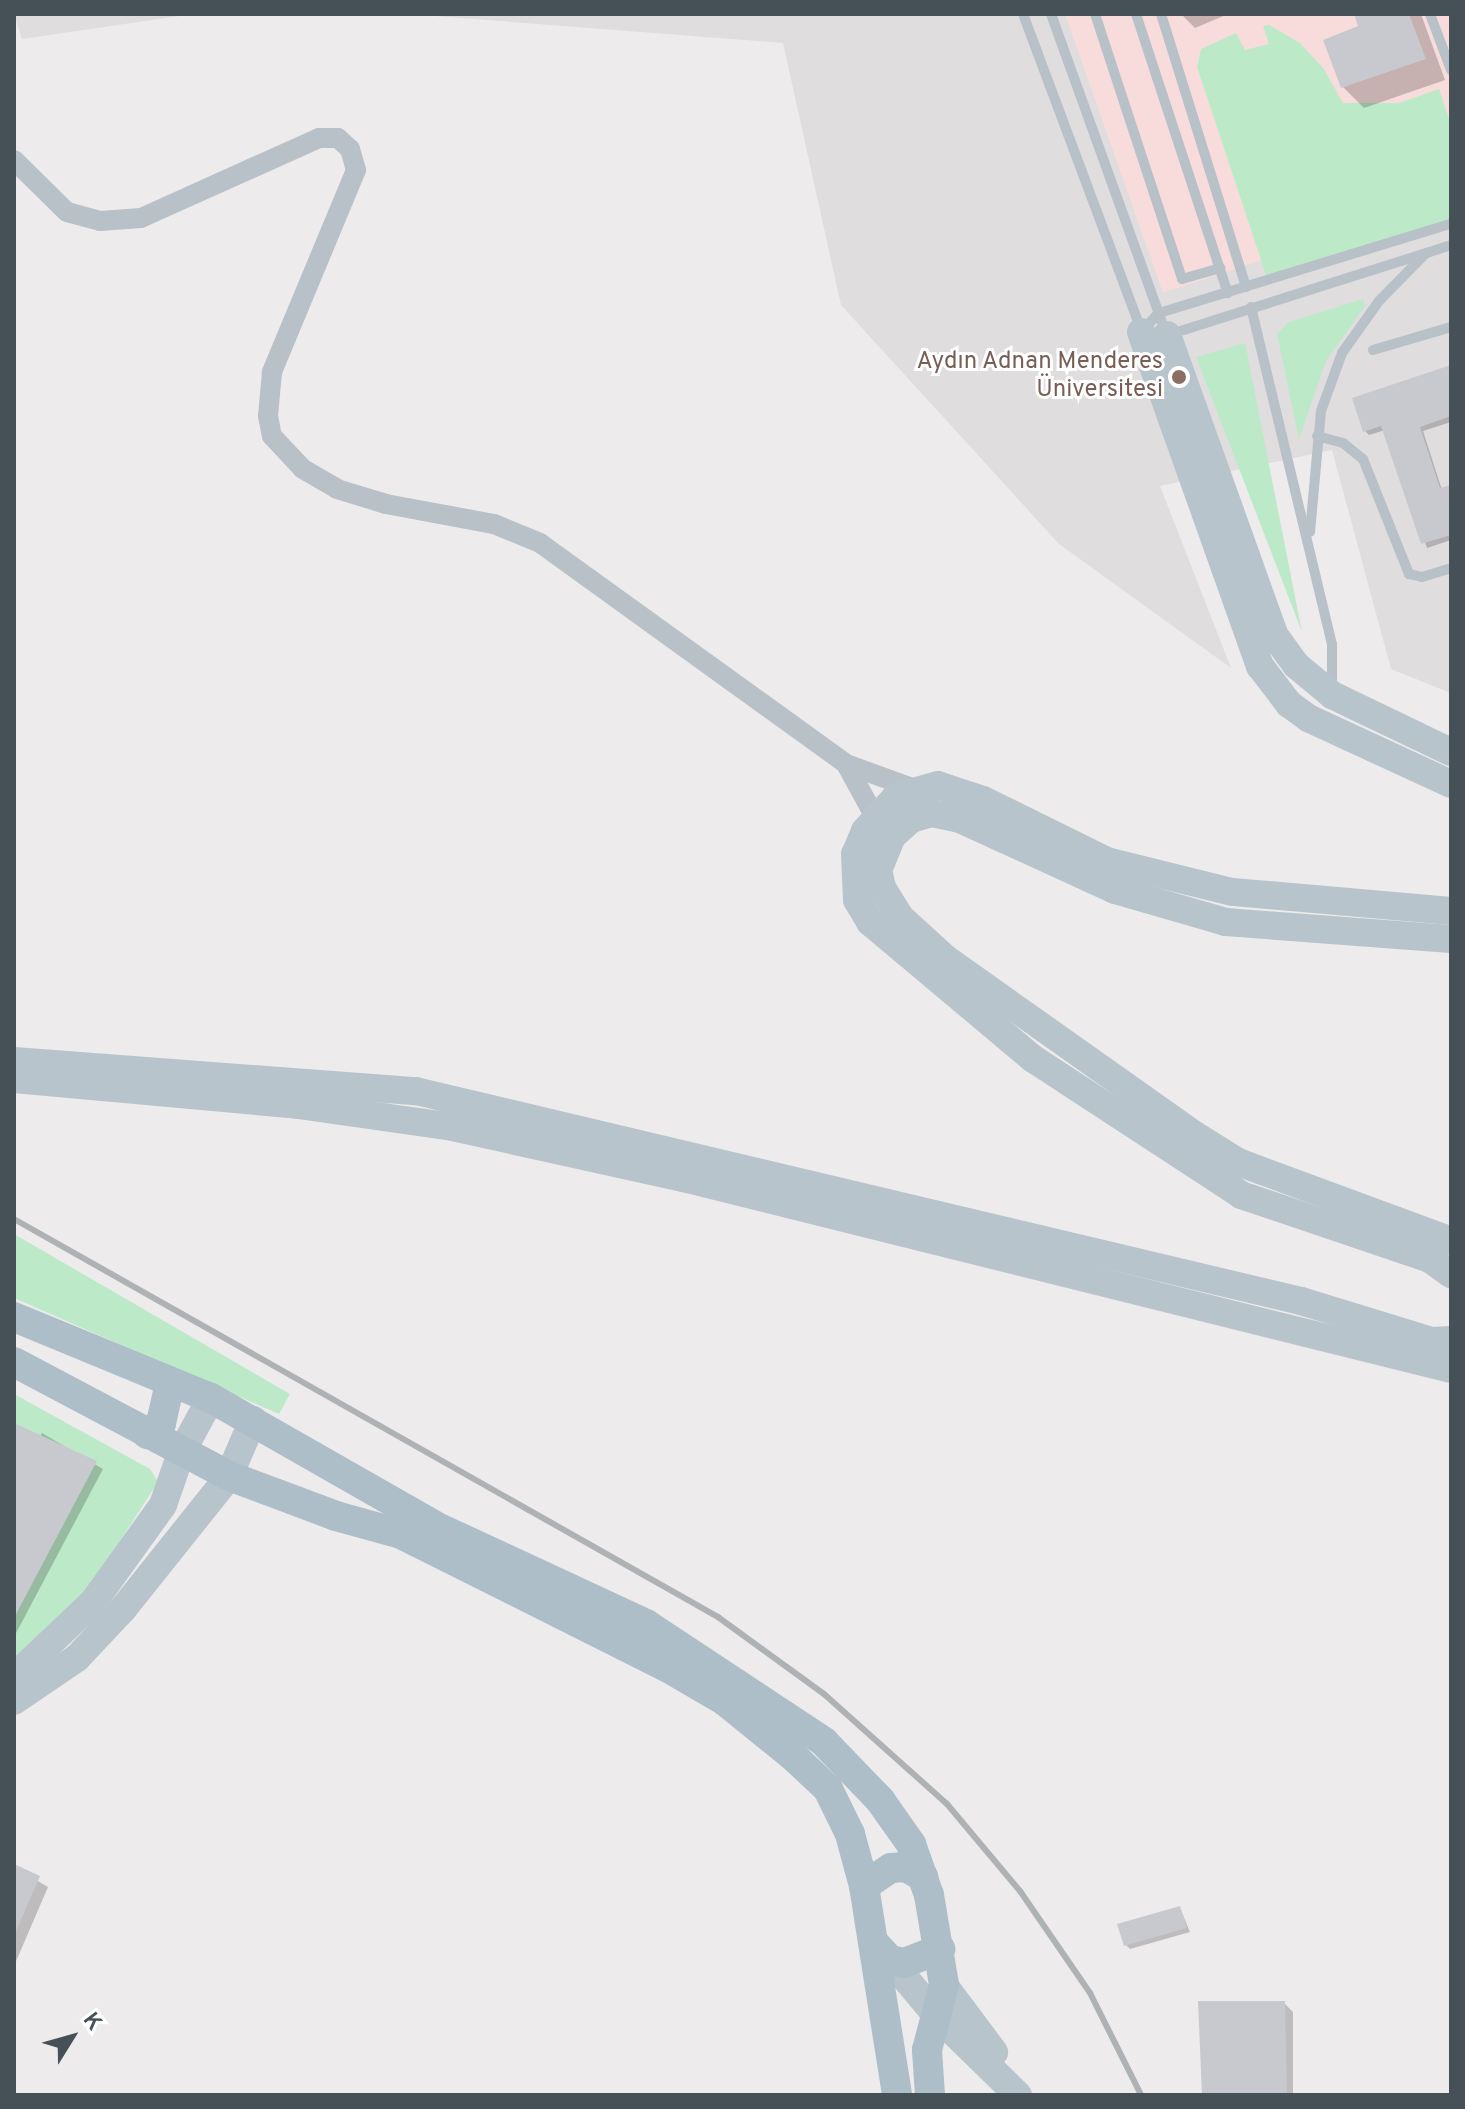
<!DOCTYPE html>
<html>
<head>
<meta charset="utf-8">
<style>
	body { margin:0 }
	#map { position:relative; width:1465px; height:2109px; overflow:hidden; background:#eeebec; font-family:Overpass,sans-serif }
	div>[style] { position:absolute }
	.education>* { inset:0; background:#dfdddd }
	.medical>* { inset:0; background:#f8dcdc }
	.green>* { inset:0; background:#bceac9 }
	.shadow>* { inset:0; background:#0003 }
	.building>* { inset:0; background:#c7c9ce }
	.lane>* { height:10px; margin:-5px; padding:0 5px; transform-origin:5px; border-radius:5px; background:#b8c1c7 }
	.street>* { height:20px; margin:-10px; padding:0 10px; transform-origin:10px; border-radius:10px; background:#b8c1c7 }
	.secondary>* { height:28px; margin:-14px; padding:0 14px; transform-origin:14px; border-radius:14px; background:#b8c4cc }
	.primary>* { height:30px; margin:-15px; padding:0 15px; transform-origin:15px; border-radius:15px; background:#adbec9 }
	.rail>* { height:6px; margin:-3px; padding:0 3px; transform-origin:3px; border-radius:3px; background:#aeb2b5 }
	.dots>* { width:22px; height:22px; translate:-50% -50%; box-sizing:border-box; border:4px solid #fff; border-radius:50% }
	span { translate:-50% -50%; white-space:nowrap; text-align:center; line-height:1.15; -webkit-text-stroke:6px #fff; paint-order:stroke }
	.education-label { font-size:24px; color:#785e54 }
	.right { translate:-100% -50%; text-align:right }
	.frame { position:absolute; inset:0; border:16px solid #465057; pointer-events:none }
	.north { position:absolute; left:32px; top:1997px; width:80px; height:80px; -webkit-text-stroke:6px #fff; paint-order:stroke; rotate:53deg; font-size:22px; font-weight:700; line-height:32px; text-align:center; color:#465057 }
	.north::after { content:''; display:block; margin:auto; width:28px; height:36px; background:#465057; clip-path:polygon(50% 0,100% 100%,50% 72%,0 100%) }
</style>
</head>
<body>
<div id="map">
	<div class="education">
		<div style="clip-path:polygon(14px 14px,193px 14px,22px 39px)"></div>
		<div style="clip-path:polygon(409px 14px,1451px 14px,1451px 693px,1391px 669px,1332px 450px,1160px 486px,1231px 668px,1059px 544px,841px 305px,783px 43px)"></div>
	</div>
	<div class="medical">
		<div style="clip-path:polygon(1065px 14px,1451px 14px,1451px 197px,1163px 293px)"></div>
	</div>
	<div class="green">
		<div style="clip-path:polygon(1269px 25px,1300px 43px,1324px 69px,1343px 103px,1399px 103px,1439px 89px,1451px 125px,1451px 219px,1266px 275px,1197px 67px,1201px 49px,1236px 33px,1245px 50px,1269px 44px,1263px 26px)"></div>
		<div style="clip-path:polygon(1363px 299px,1365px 306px,1326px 361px,1299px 439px,1277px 334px,1289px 322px)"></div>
		<div style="clip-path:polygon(1245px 343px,1302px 632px,1196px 357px)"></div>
		<div style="clip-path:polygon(14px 1234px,290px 1394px,279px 1414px,14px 1298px)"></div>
		<div style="clip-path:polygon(14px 1394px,150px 1469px,158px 1482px,72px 1615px,14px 1659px)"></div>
	</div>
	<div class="shadow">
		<div style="clip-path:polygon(1181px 14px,1228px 14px,1195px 28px)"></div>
		<div style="clip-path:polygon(1356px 14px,1421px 14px,1445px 80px,1364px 108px,1343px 87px,1361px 27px)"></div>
		<div style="clip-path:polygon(1451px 367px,1451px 422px,1423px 431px,1442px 490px,1451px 487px,1451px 540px,1427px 548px,1385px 430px,1369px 435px,1365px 431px)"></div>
		<div style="clip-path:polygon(14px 1425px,39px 1438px,42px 1433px,103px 1469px,14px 1637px)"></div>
		<div style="clip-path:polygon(14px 1867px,48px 1887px,14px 1966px)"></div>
		<div style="clip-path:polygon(1180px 1908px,1190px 1932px,1130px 1949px,1126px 1945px)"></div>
		<div style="clip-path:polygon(1284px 2003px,1293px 2012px,1293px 2095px,1204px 2095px)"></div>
	</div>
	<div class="building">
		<div style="clip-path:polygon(1354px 14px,1409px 14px,1426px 59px,1341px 88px,1323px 40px,1358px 26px)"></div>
		<div style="clip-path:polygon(1451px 365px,1451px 416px,1420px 427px,1440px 488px,1451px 485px,1451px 535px,1421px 544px,1381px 426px,1363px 432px,1352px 398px)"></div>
		<div style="clip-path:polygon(14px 1423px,97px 1461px,14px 1618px)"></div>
		<div style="clip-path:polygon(14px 1864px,40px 1876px,14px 1936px)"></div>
		<div style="clip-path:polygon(1180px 1906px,1187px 1928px,1124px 1946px,1117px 1924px)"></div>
		<div style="clip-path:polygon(1198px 2001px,1285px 2001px,1287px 2095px,1202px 2095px)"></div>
	</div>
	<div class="lane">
		<div style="left:1023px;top:14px;width:337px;rotate:69.5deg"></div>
		<div style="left:1051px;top:14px;width:339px;rotate:70.2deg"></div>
		<div style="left:1095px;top:14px;width:279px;rotate:71.8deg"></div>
		<div style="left:1182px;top:279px;width:40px;rotate:-16deg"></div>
		<div style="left:1136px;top:14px;width:294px;rotate:71.8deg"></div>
		<div style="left:1161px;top:14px;width:286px;rotate:72.7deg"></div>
		<div style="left:1430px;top:14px;width:60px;rotate:69.4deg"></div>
		<div style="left:1251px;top:307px;width:347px;rotate:76.5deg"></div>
		<div style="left:1332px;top:644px;width:45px;rotate:90deg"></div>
		<div style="left:1142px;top:331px;width:25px;rotate:-47deg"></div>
		<div style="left:1159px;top:313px;width:305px;rotate:-17deg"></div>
		<div style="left:1171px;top:334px;width:294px;rotate:-17.6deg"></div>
		<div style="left:1373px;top:350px;width:81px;rotate:-16.4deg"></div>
		<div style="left:1317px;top:436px;width:27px;rotate:15deg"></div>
		<div style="left:1343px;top:443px;width:26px;rotate:39deg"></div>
		<div style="left:1363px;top:459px;width:124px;rotate:68.2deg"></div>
		<div style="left:1409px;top:574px;width:13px;rotate:13deg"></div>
		<div style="left:1422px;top:577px;width:30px;rotate:-17deg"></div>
		<div style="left:1310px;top:532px;width:121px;rotate:-84.8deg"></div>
		<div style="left:1321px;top:411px;width:62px;rotate:-70.1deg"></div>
		<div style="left:1342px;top:353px;width:64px;rotate:-54.6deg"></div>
		<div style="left:1379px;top:301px;width:67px;rotate:-45.6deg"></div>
	</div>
	<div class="street">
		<div style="left:14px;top:160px;width:74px;rotate:44.5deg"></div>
		<div style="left:67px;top:212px;width:34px;rotate:15deg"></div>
		<div style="left:100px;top:221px;width:41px;rotate:-4.2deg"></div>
		<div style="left:141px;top:218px;width:195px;rotate:-24.2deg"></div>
		<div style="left:319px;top:138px;width:19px"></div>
		<div style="left:338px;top:138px;width:16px;rotate:43deg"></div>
		<div style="left:350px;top:149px;width:22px;rotate:74deg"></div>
		<div style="left:356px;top:170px;width:219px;rotate:112.6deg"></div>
		<div style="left:272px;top:372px;width:44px;rotate:95.2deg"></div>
		<div style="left:268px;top:416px;width:20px;rotate:79deg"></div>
		<div style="left:272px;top:436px;width:45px;rotate:46.8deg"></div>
		<div style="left:303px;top:469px;width:39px;rotate:30deg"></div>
		<div style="left:337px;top:489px;width:51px;rotate:17deg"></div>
		<div style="left:386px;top:504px;width:110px;rotate:10.5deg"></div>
		<div style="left:494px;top:524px;width:50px;rotate:22.4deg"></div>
		<div style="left:540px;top:543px;width:377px;rotate:35.8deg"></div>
		<div style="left:846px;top:764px;width:73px;rotate:19.9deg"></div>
		<div style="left:846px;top:764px;width:60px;rotate:61.3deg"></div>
	</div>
	<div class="secondary">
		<div style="left:1141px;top:332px;width:355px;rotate:70.4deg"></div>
		<div style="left:1260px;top:666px;width:48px;rotate:52.7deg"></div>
		<div style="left:1289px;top:704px;width:24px;rotate:36deg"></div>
		<div style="left:1308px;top:718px;width:157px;rotate:24.8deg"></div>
		<div style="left:1167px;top:335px;width:320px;rotate:70.3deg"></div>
		<div style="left:1275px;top:636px;width:36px;rotate:54deg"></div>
		<div style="left:1296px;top:665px;width:47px;rotate:39.8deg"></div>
		<div style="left:1332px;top:695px;width:132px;rotate:25.6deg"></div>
		<div style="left:1451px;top:911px;width:220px;rotate:-175deg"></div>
		<div style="left:1232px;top:892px;width:129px;rotate:-166.1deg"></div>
		<div style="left:1107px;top:861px;width:138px;rotate:-153.8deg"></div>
		<div style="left:983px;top:800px;width:47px;rotate:-161.6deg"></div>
		<div style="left:938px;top:785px;width:44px;rotate:164.1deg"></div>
		<div style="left:896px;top:797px;width:46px;rotate:132.4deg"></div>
		<div style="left:865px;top:831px;width:25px;rotate:113deg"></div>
		<div style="left:855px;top:854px;width:46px;rotate:87.5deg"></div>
		<div style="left:857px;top:900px;width:26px;rotate:59deg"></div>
		<div style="left:870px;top:922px;width:212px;rotate:40deg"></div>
		<div style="left:1032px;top:1058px;width:250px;rotate:33.2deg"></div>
		<div style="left:1241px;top:1195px;width:200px;rotate:18.7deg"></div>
		<div style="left:1430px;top:1259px;width:26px;rotate:36deg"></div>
		<div style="left:1451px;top:939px;width:226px;rotate:-175.7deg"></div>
		<div style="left:1226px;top:922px;width:116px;rotate:-163.9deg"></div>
		<div style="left:1115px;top:890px;width:170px;rotate:-155.4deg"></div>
		<div style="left:960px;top:819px;width:30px;rotate:-168deg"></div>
		<div style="left:931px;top:813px;width:21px;rotate:163deg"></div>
		<div style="left:911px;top:819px;width:25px;rotate:138deg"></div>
		<div style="left:892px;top:836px;width:37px;rotate:112deg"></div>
		<div style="left:878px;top:870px;width:18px;rotate:77deg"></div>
		<div style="left:882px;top:888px;width:34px;rotate:58deg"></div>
		<div style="left:900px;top:917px;width:62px;rotate:42.4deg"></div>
		<div style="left:946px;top:959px;width:305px;rotate:35.3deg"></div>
		<div style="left:1195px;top:1135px;width:51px;rotate:32.1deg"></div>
		<div style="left:1238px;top:1162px;width:227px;rotate:20.3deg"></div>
		<div style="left:14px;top:1061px;width:403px;rotate:4.3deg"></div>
		<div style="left:416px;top:1091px;width:910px;rotate:13.35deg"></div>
		<div style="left:1301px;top:1301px;width:137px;rotate:17deg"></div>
		<div style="left:1432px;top:1341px;width:19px;rotate:-3deg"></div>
		<div style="left:14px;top:1079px;width:285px;rotate:5.2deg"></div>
		<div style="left:298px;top:1105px;width:151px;rotate:8deg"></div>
		<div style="left:448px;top:1126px;width:241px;rotate:12.5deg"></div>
		<div style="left:683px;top:1178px;width:791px;rotate:13.97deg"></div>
		<div style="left:14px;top:1677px;width:110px;rotate:-43.5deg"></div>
		<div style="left:94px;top:1601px;width:118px;rotate:-54.3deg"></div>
		<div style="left:163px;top:1505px;width:55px;rotate:-70.9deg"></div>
		<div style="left:181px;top:1453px;width:63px;rotate:-61.4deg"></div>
		<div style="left:14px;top:1701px;width:76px;rotate:-34.3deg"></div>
		<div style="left:77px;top:1658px;width:67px;rotate:-46.8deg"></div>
		<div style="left:123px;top:1609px;width:170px;rotate:-51.4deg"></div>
		<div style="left:229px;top:1476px;width:61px;rotate:-66.8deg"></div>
		<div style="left:890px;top:1960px;width:73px;rotate:50deg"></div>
		<div style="left:937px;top:2016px;width:113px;rotate:44.3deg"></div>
		<div style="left:944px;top:1985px;width:84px;rotate:53.3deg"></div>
	</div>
	<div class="primary">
		<div style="left:14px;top:1317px;width:213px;rotate:22.4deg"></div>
		<div style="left:211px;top:1398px;width:258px;rotate:29.7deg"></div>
		<div style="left:435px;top:1526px;width:233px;rotate:24.9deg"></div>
		<div style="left:646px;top:1624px;width:214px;rotate:33.5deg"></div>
		<div style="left:824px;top:1742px;width:81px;rotate:46deg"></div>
		<div style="left:880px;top:1800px;width:54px;rotate:54.8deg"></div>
		<div style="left:911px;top:1844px;width:54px;rotate:70.6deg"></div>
		<div style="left:929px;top:1895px;width:91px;rotate:80.5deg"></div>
		<div style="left:944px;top:1985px;width:67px;rotate:104.7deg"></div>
		<div style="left:927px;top:2050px;width:45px;rotate:86.2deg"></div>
		<div style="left:14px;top:1362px;width:243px;rotate:27.9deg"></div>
		<div style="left:229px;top:1476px;width:114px;rotate:20.5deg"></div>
		<div style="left:336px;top:1516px;width:67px;rotate:15.5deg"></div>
		<div style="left:401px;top:1534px;width:297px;rotate:26.6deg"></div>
		<div style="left:667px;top:1667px;width:67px;rotate:30.4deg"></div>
		<div style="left:725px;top:1701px;width:87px;rotate:39deg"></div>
		<div style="left:793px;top:1756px;width:48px;rotate:43.3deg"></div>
		<div style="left:828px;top:1789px;width:50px;rotate:63.9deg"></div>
		<div style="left:850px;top:1834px;width:54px;rotate:74.9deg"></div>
		<div style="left:864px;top:1886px;width:212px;rotate:81deg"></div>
		<div style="left:147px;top:1434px;width:18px;rotate:-38deg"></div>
		<div style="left:161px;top:1423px;width:41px;rotate:-77.3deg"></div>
		<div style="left:864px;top:1886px;width:32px;rotate:-34deg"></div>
		<div style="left:891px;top:1868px;width:15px;rotate:-4deg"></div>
		<div style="left:906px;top:1867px;width:20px;rotate:30deg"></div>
		<div style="left:875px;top:1944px;width:22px;rotate:47deg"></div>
		<div style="left:890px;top:1960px;width:14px;rotate:12deg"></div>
		<div style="left:904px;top:1963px;width:39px;rotate:-21deg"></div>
	</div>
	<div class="rail">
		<div style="left:14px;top:1219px;width:809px;rotate:29.48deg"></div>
		<div style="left:718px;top:1617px;width:131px;rotate:36deg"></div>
		<div style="left:824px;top:1694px;width:165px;rotate:41.8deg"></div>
		<div style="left:947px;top:1804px;width:114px;rotate:50deg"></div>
		<div style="left:1020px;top:1891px;width:124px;rotate:55.5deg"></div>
		<div style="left:1090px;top:1993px;width:114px;rotate:63.4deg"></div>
	</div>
	<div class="dots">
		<div style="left:1179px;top:377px;background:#8d6e63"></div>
	</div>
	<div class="education-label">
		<span class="right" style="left:1163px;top:377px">Aydın Adnan Menderes<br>Üniversitesi</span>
	</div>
	<div class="frame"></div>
	<div class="north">K</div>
</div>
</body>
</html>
